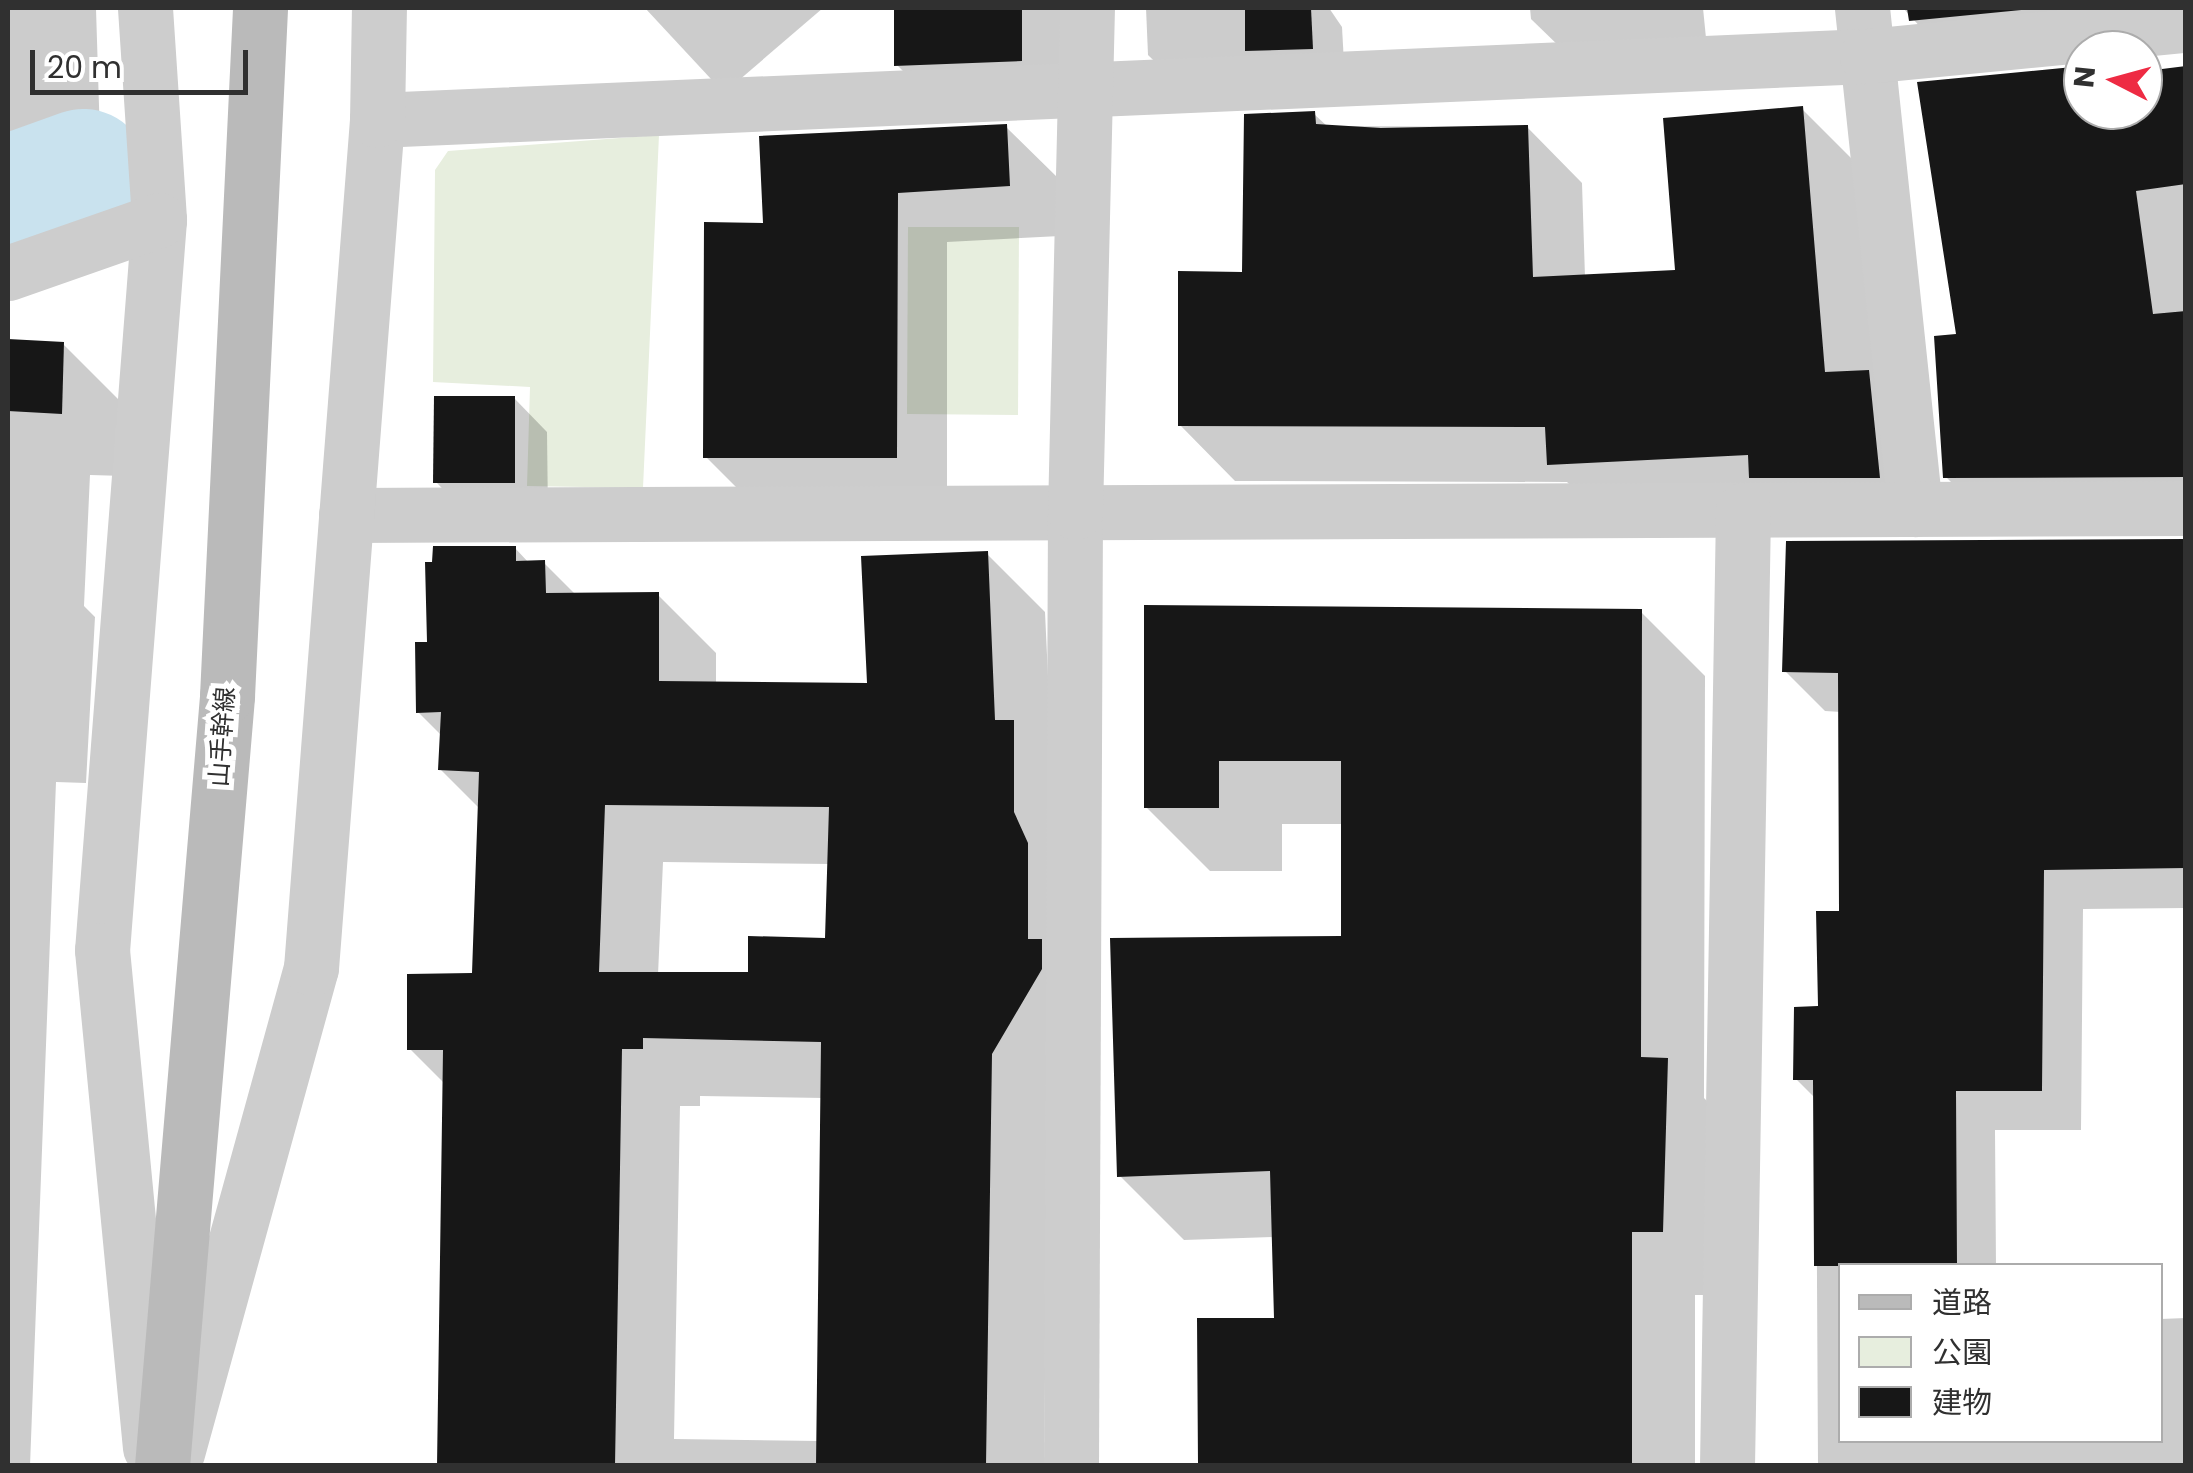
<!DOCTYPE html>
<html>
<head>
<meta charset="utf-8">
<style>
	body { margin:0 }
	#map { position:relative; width:2193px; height:1473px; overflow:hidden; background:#fff; font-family:Poppins,"Noto Sans JP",sans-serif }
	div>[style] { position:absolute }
	.green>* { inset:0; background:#e7eede }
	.shadow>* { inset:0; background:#0003 }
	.river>* { height:130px; margin:-65px; padding:0 65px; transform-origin:65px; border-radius:65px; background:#c9e2ee }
	.building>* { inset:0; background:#171717 }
	.street>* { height:55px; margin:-27.5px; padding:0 27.5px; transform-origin:27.5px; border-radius:27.5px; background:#cdcdcd }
	.secondary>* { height:55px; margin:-27.5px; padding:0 27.5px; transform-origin:27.5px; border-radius:27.5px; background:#bababa }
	span { translate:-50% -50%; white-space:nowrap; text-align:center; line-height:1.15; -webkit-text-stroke:10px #fff; paint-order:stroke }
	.street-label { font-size:25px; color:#303030 }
	.frame { position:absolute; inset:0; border:10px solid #303030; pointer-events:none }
	.legend { position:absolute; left:1838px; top:1263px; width:325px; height:180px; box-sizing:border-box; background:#fff; border:2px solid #acacac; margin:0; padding:12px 18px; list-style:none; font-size:30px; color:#303030 }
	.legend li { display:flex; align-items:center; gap:20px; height:50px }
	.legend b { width:50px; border:2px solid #acacac }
	.north { position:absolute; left:2063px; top:30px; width:100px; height:100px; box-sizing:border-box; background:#fff; border:2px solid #acacac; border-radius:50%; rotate:276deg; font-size:28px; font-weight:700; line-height:40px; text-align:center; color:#303030 }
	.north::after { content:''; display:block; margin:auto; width:35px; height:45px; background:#ee2b43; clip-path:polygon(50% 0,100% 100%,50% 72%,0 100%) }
	.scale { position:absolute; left:30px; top:50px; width:218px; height:45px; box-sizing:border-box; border:5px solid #303030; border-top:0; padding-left:12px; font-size:30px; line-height:35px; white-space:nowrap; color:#303030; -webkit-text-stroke:8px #fff; paint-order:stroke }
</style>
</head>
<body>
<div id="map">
	<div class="green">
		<div style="clip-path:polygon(659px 135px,643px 488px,527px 486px,530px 387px,433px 382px,435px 170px,448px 151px)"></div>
		<div style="clip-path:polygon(908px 227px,1019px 227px,1018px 415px,907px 414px)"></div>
	</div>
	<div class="shadow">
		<div style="clip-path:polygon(8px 8px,96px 8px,101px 171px,8px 173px)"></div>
		<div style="clip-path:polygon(645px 8px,823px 8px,724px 93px)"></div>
		<div style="clip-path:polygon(896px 8px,1080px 8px,1061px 101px,938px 106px,897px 65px)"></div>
		<div style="clip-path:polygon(1146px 8px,1329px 8px,1342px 27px,1345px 81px,1182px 88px,1148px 55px)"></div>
		<div style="clip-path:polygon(1530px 8px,1703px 8px,1706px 38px,1565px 52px,1531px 19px)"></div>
		<div style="clip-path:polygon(2064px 8px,2067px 41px,1944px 53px,1903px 8px)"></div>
		<div style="clip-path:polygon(2186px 68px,2186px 506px,1992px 523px,1946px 477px,1959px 336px,2083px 81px,2083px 110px,2143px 110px,2143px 74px)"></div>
		<div style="clip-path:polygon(1802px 109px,1857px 164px,1934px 532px,1605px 519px,1567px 482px,1235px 481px,1180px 425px,1314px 114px,1327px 126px,1527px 127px,1582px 183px,1585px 277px,1678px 272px)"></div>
		<div style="clip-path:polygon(1006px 127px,1057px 177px,1060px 236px,947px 242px,947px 508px,757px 508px,706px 457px,766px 225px)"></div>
		<div style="clip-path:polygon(8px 341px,63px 344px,127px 408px,124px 476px,90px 475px,84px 606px,95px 617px,86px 783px,56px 782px,30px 1466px,8px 1466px)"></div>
		<div style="clip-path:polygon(514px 398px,547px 432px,548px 515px,469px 516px,436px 482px)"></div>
		<div style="clip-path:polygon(evenodd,515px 548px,529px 563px,544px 563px,576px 595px,658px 595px,716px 653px,716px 684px,870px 685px,987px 554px,1045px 612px,1052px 762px,1044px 1466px,439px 1466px,445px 1084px,410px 1049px,475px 976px,480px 809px,440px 769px,442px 736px,418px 712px,429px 645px,515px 548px,663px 862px,830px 864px,827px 941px,750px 974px,658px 975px,663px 862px,515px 548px,700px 1096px,823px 1098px,819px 1441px,674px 1439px,680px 1106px,700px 1106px,700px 1096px)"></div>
		<div style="clip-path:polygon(2186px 561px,2186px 908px,2083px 909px,2081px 1130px,1995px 1130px,1996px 1266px,1840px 1266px,1840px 1440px,2160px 1440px,2160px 1319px,2186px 1318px,2186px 1466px,1818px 1466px,1816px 1099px,1796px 1079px,1820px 1009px,1841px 913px,1841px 712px,1825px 711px,1785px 671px)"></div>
		<div style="clip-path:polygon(1147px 608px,1640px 611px,1705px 676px,1704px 1098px,1730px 1124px,1726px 1295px,1695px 1295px,1695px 1466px,1201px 1466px,1277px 1321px,1274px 1237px,1184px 1240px,1120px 1176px,1344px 938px,1344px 824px,1282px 824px,1282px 871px,1210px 871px,1146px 807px)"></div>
	</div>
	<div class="river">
		<div style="left:8px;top:201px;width:80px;rotate:-19.8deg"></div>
	</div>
	<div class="building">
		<div style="clip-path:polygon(894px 8px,1022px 8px,1022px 61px,894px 66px)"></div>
		<div style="clip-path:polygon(1245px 8px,1311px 8px,1313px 49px,1245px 51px)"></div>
		<div style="clip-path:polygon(1907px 8px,2043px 8px,1909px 21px)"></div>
		<div style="clip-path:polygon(2153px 60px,2154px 70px,2186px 66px,2186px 184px,2136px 191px,2153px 314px,2186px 311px,2186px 477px,1943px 478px,1934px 336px,1956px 334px,1917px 82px,2083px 66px,2083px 110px,2143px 110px,2143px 61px)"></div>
		<div style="clip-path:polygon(1803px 106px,1825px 372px,1869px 370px,1880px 478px,1749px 478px,1748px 455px,1547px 465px,1545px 427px,1178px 426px,1178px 271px,1242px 272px,1244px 114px,1315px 111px,1316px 124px,1381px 128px,1528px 125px,1533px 277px,1675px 270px,1663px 118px)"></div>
		<div style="clip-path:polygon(1007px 124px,1010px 186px,898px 193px,897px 458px,703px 458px,704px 222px,763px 223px,759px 136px)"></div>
		<div style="clip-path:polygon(8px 339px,64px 342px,62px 414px,8px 411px)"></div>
		<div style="clip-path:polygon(434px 396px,515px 396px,515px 483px,433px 483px)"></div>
		<div style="clip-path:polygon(2186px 539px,2186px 868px,2044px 870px,2042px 1091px,1956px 1091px,1957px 1266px,1814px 1266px,1813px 1080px,1793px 1080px,1794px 1007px,1818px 1006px,1816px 911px,1839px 911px,1838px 673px,1782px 672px,1786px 541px)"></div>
		<div style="clip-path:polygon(evenodd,433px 546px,516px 546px,516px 561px,545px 560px,546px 593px,659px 592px,659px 681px,867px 683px,861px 556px,988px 551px,995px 720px,1014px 720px,1014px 812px,1028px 843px,1028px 939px,1042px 939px,1042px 969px,992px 1054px,986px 1466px,816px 1466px,821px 1042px,643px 1038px,643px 1049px,622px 1049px,615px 1466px,437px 1466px,443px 1050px,407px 1050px,407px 974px,472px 973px,479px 772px,438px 770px,441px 712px,416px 713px,415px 642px,427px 642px,425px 562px,432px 562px,433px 546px,605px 805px,829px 807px,825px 938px,748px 936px,748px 972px,599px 972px,605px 805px)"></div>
		<div style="clip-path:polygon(1144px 605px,1642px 609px,1641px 1057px,1668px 1058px,1663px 1232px,1632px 1232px,1632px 1466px,1198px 1466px,1197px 1318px,1274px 1318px,1270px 1171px,1117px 1177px,1110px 938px,1341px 936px,1341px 761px,1219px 761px,1219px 808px,1144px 808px)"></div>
	</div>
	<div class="street">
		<div style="left:145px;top:8px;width:212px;rotate:86.2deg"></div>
		<div style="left:159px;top:220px;width:732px;rotate:94.46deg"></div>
		<div style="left:102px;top:950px;width:500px;rotate:84.49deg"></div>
		<div style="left:1862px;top:8px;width:504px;rotate:83.96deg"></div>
		<div style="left:377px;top:120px;width:1491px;rotate:-2.46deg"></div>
		<div style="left:1867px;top:56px;width:321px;rotate:-5.6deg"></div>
		<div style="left:8px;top:273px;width:160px;rotate:-19.3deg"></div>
		<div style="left:346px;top:515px;width:1840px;rotate:-0.22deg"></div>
		<div style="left:177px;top:1453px;width:503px;rotate:-74.56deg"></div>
		<div style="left:311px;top:968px;width:851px;rotate:-85.55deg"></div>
		<div style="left:377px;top:120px;width:112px;rotate:-89deg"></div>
		<div style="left:1071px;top:1466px;width:954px;rotate:-89.76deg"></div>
		<div style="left:1075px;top:512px;width:504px;rotate:-88.64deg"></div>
		<div style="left:1727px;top:1466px;width:956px;rotate:-89.04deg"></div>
	</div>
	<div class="secondary">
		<div style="left:162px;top:1466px;width:773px;rotate:-85.17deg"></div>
		<div style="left:227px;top:696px;width:689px;rotate:-87.25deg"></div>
	</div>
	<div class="street-label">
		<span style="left:223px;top:737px;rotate:-86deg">山手幹線</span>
	</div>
	<div class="frame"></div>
	<ul class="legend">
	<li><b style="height:12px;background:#bababa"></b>道路</li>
	<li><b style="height:28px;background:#e7eede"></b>公園</li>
	<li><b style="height:28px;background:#171717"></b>建物</li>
	</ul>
	<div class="north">N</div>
	<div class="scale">20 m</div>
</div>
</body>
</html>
